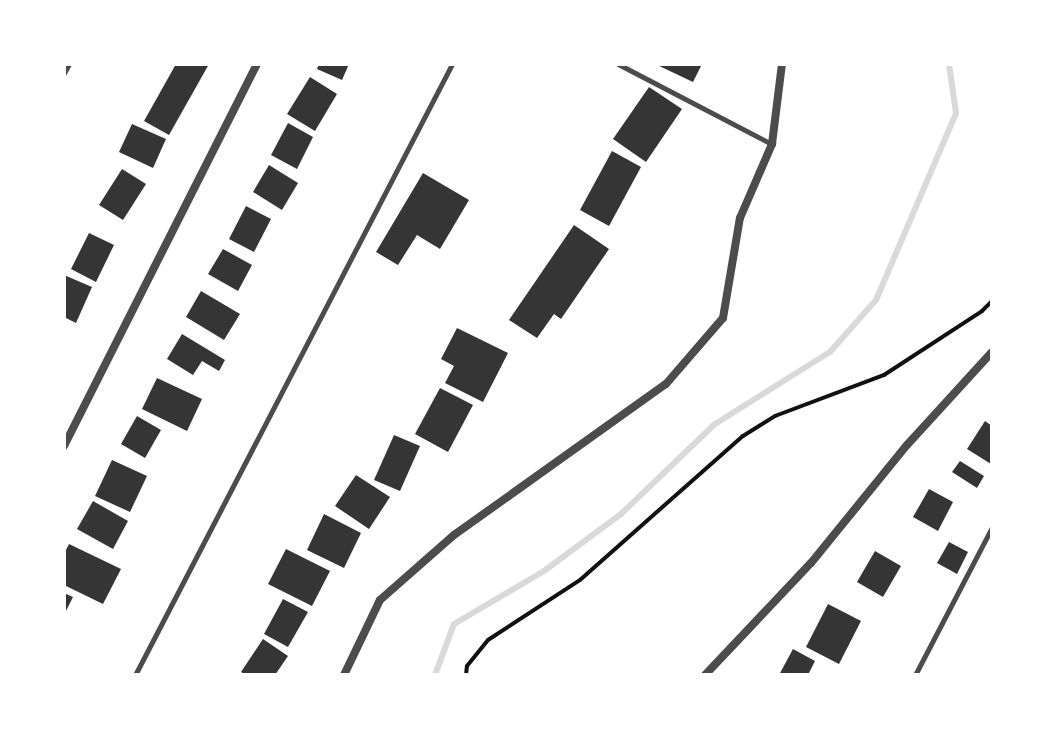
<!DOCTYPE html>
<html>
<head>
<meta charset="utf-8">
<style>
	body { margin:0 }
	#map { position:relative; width:1056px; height:739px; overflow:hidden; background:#fff; font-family:Merriweather,serif }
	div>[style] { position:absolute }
	.stream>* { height:6px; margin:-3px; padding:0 3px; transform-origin:3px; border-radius:3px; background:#d9d9d9 }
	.building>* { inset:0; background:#353535 }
	.path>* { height:4px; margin:-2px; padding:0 2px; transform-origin:2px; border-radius:2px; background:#111 }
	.service>* { height:5px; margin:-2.5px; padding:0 2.5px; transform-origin:2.5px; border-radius:2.5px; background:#4c4c4c }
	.minor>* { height:8px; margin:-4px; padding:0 4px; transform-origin:4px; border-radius:4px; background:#4c4c4c }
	span { translate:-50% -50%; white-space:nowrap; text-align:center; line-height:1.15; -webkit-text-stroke:8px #fff; paint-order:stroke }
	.frame { position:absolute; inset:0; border:66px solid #fff; pointer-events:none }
</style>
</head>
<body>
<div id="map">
	<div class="stream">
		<div style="left:435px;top:675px;width:54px;rotate:-69.6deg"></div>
		<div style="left:454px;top:624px;width:104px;rotate:-30.5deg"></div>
		<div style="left:544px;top:571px;width:96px;rotate:-36.5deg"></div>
		<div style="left:621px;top:514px;width:130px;rotate:-43.8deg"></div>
		<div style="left:715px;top:424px;width:136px;rotate:-32.1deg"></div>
		<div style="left:830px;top:352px;width:69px;rotate:-48.5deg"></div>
		<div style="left:876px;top:300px;width:203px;rotate:-66.8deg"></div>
		<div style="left:956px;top:113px;width:49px;rotate:-98.1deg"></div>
	</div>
	<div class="building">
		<div style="clip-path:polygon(176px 64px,209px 64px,169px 135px,144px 121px)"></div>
		<div style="clip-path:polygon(319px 64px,349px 64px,342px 80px,317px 69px)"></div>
		<div style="clip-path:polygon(655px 64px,702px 64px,693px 82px)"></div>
		<div style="clip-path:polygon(310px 77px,337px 94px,315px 131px,287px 114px)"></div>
		<div style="clip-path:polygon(649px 87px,682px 109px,646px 162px,613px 139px)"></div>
		<div style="clip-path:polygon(288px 123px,313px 137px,297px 169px,271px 155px)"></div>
		<div style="clip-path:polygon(132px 124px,166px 139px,153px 168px,119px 152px)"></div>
		<div style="clip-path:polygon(612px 151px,641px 167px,609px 226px,580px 210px)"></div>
		<div style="clip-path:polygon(269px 165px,298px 183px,282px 210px,253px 192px)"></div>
		<div style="clip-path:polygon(122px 169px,146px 184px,123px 220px,99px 205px)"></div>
		<div style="clip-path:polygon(423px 173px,469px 200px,440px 249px,417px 235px,398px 265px,376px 252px)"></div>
		<div style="clip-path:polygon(246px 206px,271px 219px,254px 252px,229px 239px)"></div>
		<div style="clip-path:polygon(574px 225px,609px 249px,561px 319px,554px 314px,537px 338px,509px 320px)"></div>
		<div style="clip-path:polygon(89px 233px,114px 245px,96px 282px,71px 269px)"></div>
		<div style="clip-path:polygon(223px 249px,252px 265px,238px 291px,208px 274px)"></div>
		<div style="clip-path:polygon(64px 275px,92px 287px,76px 323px,64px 317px)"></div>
		<div style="clip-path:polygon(201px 291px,240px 314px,224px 340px,186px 317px)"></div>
		<div style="clip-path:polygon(457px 328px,508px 353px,483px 402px,445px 383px,454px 366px,441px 359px)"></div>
		<div style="clip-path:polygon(182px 334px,225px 360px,219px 371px,202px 361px,193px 375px,167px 359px)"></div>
		<div style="clip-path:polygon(157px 378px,202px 399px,187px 431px,142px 409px)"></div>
		<div style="clip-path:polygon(440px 388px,473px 405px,448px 452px,415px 434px)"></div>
		<div style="clip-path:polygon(137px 416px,161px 430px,145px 458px,121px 444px)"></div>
		<div style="clip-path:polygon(985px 421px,992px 426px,991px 464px,967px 449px)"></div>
		<div style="clip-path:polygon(394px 435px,420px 446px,400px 491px,374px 480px)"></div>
		<div style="clip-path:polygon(112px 460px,147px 476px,130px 512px,95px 496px)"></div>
		<div style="clip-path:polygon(960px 461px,984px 476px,977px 488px,952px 472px)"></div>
		<div style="clip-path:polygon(356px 475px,390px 497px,369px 529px,335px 506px)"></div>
		<div style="clip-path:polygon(929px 489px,953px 502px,938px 531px,913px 517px)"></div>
		<div style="clip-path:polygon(93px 501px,128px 521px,113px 549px,77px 529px)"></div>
		<div style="clip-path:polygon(324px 514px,361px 533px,344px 568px,307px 550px)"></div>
		<div style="clip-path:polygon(949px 542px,968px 552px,957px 574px,937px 563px)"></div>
		<div style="clip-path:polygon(69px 544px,121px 569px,103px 604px,64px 585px,64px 554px)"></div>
		<div style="clip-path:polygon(286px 549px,330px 571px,312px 606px,268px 584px)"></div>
		<div style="clip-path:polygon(875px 551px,901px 566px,883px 597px,857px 582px)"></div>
		<div style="clip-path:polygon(64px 593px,73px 597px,64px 615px)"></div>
		<div style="clip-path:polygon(283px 599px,308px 612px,288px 647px,264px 634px)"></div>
		<div style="clip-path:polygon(828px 604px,861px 621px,839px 664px,806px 647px)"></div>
		<div style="clip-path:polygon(263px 639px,288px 656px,275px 675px,246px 675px,241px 672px)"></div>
		<div style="clip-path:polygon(793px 649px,815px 661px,808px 675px,779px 675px)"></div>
	</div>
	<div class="path">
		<div style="left:466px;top:675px;width:9px;rotate:-84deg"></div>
		<div style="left:467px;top:666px;width:33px;rotate:-51deg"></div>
		<div style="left:488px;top:640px;width:110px;rotate:-33.1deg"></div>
		<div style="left:580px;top:580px;width:217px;rotate:-41.5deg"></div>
		<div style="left:743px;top:436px;width:38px;rotate:-32deg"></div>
		<div style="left:775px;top:416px;width:116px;rotate:-20.6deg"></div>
		<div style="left:884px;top:375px;width:117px;rotate:-33.1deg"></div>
		<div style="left:982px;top:311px;width:14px;rotate:-45deg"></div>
	</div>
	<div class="service">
		<div style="left:618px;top:64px;width:174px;rotate:27.5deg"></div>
		<div style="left:64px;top:73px;width:10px;rotate:-61deg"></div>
		<div style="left:135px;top:675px;width:688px;rotate:-62.58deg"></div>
		<div style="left:915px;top:675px;width:167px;rotate:-62.5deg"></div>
	</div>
	<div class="minor">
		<div style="left:64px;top:446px;width:428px;rotate:-63.2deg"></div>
		<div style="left:344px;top:675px;width:83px;rotate:-64.4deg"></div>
		<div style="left:380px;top:600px;width:98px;rotate:-41.3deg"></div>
		<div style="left:454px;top:535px;width:260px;rotate:-35.5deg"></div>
		<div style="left:666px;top:384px;width:87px;rotate:-49.2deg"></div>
		<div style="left:723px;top:318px;width:101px;rotate:-80.4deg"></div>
		<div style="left:740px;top:218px;width:81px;rotate:-66.6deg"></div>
		<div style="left:772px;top:144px;width:81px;rotate:-82.9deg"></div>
		<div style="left:705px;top:675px;width:154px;rotate:-46.6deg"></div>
		<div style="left:811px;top:563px;width:152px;rotate:-50.9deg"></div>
		<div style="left:907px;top:445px;width:126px;rotate:-47.6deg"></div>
	</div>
	<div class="frame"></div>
</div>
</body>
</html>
